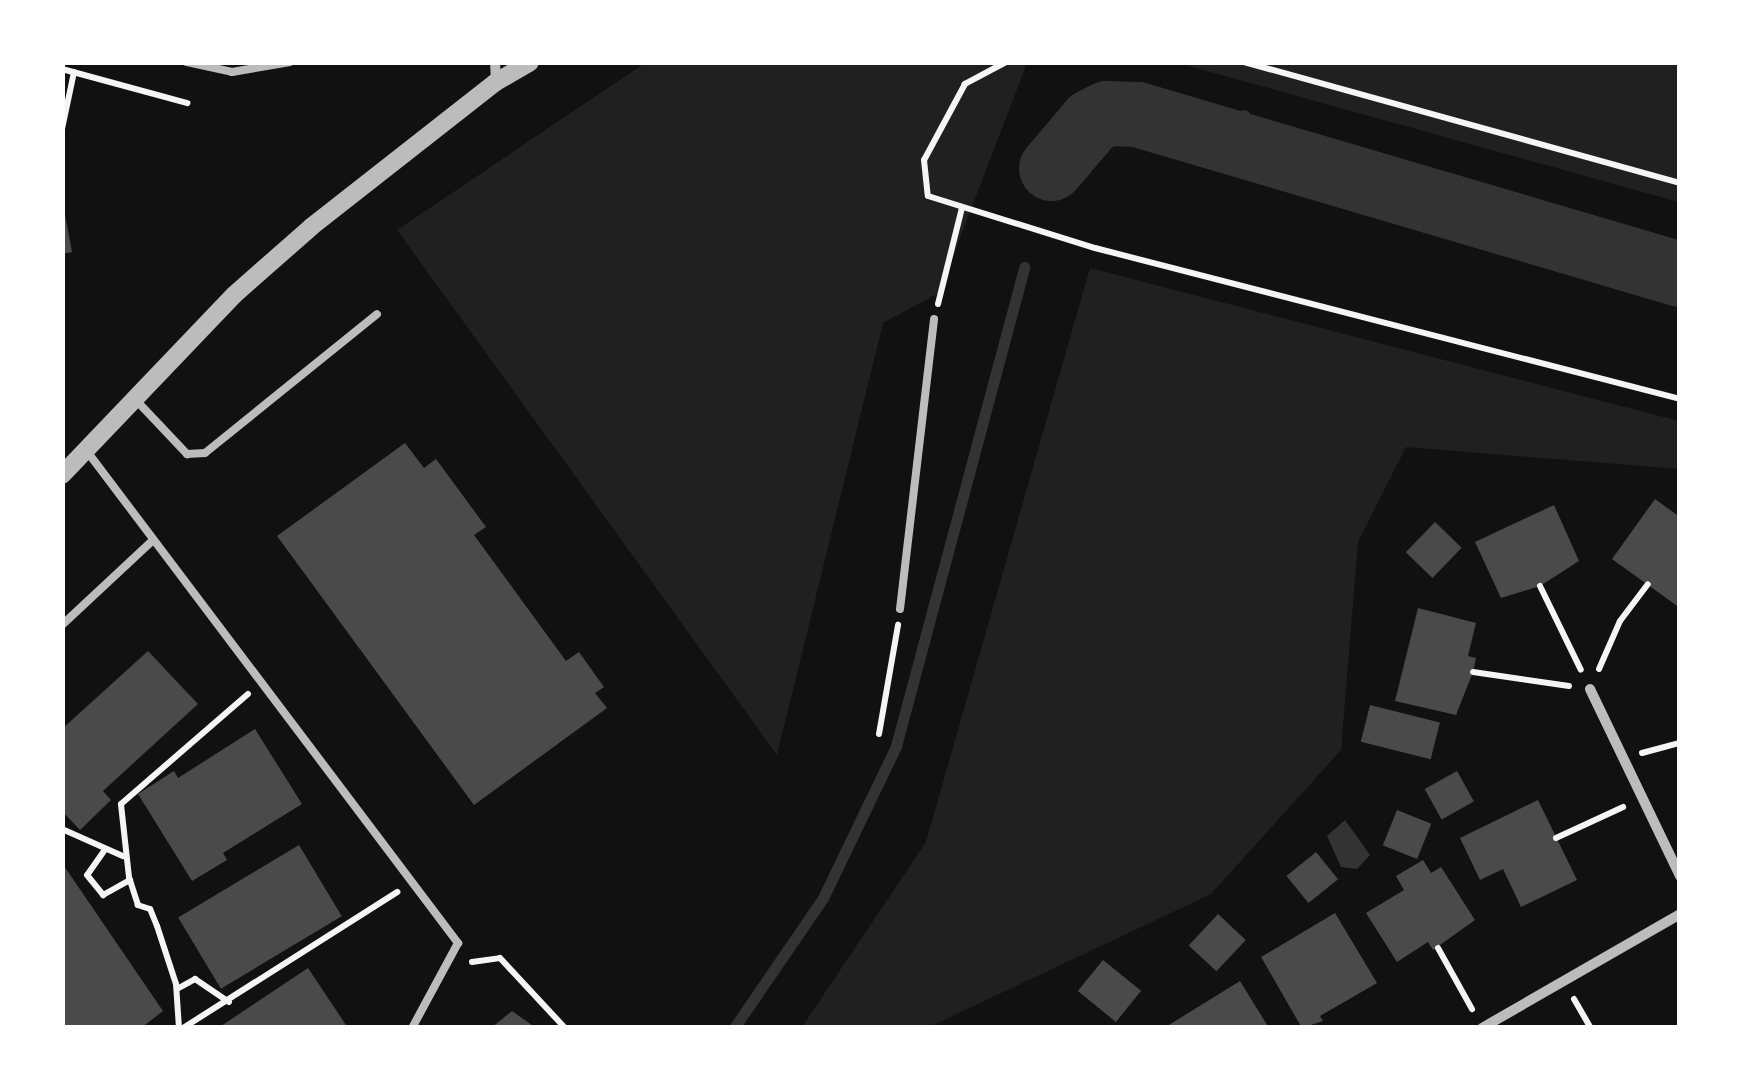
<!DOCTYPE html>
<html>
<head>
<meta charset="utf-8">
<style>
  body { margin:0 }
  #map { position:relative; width:1742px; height:1090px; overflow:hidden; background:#111; font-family:"PT Serif",serif }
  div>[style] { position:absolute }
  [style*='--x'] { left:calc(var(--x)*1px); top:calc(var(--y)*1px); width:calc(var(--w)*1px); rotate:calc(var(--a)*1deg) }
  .green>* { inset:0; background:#202020 }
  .water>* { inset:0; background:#333 }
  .stream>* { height:11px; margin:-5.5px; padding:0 5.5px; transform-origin:5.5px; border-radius:5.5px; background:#333 }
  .river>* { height:65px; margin:-32.5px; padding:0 32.5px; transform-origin:32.5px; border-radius:32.5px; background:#333 }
  .building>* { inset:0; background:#4a4a4a; transform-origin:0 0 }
  .path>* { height:6px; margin:-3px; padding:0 3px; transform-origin:3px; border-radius:3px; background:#f5f5f5 }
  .service>* { height:8px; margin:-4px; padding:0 4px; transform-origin:4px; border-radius:4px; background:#bcbcbc }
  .minor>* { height:10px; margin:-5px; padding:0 5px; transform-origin:5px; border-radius:5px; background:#bcbcbc }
  .tertiary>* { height:18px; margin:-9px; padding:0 9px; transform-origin:9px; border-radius:9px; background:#bcbcbc }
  span { translate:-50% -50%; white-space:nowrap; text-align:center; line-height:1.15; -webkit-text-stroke:8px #fff; paint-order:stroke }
  .frame { position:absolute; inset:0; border:65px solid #fff; pointer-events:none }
</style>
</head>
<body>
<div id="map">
  <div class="green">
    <div style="clip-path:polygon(645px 63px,1027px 63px,939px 293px,883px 323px,777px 755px,397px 230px)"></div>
    <div style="clip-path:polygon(1178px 63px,1679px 63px,1679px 202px)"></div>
    <div style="clip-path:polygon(1090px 268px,1679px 421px,1679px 469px,1406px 447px,1358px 542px,1341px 750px,1211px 894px,929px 1027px,802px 1027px,926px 842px)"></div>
  </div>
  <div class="water">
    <div style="clip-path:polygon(1345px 820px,1370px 855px,1357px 869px,1341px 867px,1327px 836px)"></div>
  </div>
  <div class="stream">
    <div style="--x:1236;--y:143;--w:29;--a:-74"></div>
    <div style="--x:734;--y:1028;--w:158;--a:-55.6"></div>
    <div style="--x:823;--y:898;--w:169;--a:-64.3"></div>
    <div style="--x:896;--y:746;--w:496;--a:-75"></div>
  </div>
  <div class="river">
    <div style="--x:1051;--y:168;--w:62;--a:-49.6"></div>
    <div style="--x:1091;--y:121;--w:18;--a:-27"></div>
    <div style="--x:1107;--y:113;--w:30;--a:2"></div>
    <div style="--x:1137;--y:114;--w:566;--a:16.42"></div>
  </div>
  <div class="building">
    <div style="clip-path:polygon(62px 199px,72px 252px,62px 254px)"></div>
    <div style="clip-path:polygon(405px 443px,424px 468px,436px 459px,486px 527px,474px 535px,566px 661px,579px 652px,604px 687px,595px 693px,607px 708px,474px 805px,277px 536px)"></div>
    <div style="clip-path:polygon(1655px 499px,1680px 517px,1680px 608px,1612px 559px)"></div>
    <div style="clip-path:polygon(1554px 505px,1579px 561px,1540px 586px,1501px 598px,1475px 542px)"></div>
    <div style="left:1435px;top:522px;width:37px;height:42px;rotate:44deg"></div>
    <div style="clip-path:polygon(1418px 608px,1476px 623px,1468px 656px,1476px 658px,1473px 672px,1456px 715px,1395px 701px)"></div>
    <div style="clip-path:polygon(148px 651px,198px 704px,103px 791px,111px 800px,80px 830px,62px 811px,62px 729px)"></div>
    <div style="left:1370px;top:705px;width:72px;height:38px;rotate:14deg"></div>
    <div style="clip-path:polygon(255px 729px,302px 804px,223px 853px,227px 860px,192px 881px,138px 794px,174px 771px,178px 778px)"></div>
    <div style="left:1457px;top:771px;width:35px;height:37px;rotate:61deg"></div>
    <div style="clip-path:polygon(1538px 800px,1577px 880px,1521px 907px,1503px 869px,1480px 880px,1460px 838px)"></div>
    <div style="left:1397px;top:810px;width:37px;height:38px;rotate:22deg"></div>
    <div style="left:299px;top:845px;width:83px;height:141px;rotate:59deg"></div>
    <div style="left:1316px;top:852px;width:35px;height:38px;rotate:51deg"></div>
    <div style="clip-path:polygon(1423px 860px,1431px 873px,1441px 867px,1475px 920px,1433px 950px,1428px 942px,1397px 962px,1366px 913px,1404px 890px,1396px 876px)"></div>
    <div style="clip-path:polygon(62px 863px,163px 1011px,141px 1028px,62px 1028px)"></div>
    <div style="clip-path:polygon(1335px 913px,1377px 983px,1320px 1016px,1323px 1021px,1302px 1028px,1261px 957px)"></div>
    <div style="left:1218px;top:914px;width:38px;height:43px;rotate:43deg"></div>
    <div style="left:1103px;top:960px;width:49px;height:40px;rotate:39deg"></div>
    <div style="clip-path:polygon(308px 968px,348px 1028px,218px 1028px)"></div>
    <div style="clip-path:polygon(1240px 981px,1269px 1028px,1164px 1028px)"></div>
    <div style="clip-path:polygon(512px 1011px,536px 1028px,491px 1028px)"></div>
  </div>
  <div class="path">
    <div style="--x:1006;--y:62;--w:47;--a:151.8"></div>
    <div style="--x:965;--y:84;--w:86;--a:118.3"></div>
    <div style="--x:924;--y:160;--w:36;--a:84"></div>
    <div style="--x:928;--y:196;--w:175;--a:17.3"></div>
    <div style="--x:1095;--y:248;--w:604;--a:14.47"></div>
    <div style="--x:1244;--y:62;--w:452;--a:15.5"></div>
    <div style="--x:62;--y:69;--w:130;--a:15.2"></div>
    <div style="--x:62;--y:129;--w:58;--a:-78.1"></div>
    <div style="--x:938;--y:304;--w:99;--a:-76"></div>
    <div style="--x:1540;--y:586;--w:93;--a:64"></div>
    <div style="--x:1599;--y:669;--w:52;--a:-66.4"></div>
    <div style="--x:1620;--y:621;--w:46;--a:-52.9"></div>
    <div style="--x:1473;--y:672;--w:97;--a:8.3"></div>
    <div style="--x:879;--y:734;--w:111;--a:-80.1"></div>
    <div style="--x:1642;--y:753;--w:39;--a:-15"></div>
    <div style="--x:62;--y:829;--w:67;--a:23.9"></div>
    <div style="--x:1556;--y:838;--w:74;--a:-24.8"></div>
    <div style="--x:104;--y:851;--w:29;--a:125"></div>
    <div style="--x:87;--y:875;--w:26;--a:51"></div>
    <div style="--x:103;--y:895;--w:31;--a:-29"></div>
    <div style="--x:1438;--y:948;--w:70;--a:60.9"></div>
    <div style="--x:472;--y:962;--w:28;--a:-8"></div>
    <div style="--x:500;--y:958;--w:96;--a:47.1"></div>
    <div style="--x:177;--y:989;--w:21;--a:-29"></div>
    <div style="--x:195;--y:979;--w:41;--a:34.1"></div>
    <div style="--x:1574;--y:999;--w:34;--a:60"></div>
    <div style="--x:179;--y:1028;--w:44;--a:-93.9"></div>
    <div style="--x:176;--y:984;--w:61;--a:-108.1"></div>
    <div style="--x:157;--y:926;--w:18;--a:-112"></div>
    <div style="--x:150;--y:909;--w:13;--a:-162"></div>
    <div style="--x:138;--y:905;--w:29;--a:-108"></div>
    <div style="--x:129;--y:877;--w:73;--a:-96.3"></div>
    <div style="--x:121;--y:804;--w:168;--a:-40.9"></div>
    <div style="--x:183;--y:1028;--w:254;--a:-32.4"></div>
  </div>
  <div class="service">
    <div style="--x:187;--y:62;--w:46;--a:12.5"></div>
    <div style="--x:232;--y:72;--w:59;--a:-9.8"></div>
    <div style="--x:135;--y:399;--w:76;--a:46.6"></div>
    <div style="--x:187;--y:454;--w:18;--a:-3"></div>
    <div style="--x:205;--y:453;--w:221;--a:-38.9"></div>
    <div style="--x:86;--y:450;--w:618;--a:52.96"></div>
    <div style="--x:458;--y:943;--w:97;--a:118.4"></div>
    <div style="--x:900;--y:609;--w:292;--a:-83.3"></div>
    <div style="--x:62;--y:625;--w:122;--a:-43"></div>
  </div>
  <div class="minor">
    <div style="--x:495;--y:62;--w:20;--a:87"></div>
    <div style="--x:1590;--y:689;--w:208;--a:64.3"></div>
    <div style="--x:1482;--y:1028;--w:228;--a:-29.9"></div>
  </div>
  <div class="tertiary">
    <div style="--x:62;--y:475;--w:249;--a:-46.3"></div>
    <div style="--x:234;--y:295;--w:103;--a:-41.4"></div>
    <div style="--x:311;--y:227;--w:235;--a:-38.1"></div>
    <div style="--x:496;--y:82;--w:39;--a:-30"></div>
  </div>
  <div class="frame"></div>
</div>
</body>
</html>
